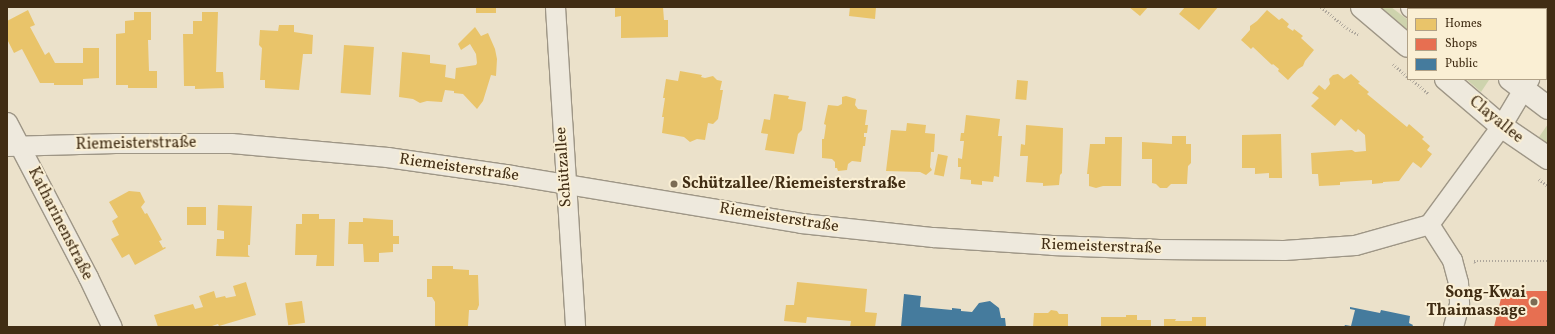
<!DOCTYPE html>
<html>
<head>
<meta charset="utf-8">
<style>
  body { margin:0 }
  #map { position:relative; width:1555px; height:334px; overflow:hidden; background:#ebe1ca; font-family:Vollkorn,serif }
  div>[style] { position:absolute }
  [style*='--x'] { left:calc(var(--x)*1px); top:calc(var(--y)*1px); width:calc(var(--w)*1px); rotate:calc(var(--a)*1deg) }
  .green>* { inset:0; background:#ced3ad }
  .homes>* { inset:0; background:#e9c46a; transform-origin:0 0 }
  .shops>* { inset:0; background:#e76f51 }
  .public>* { inset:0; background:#457b9d }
  .path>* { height:2.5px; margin-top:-1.25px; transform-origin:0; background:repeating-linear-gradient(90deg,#aea79c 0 1px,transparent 0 3px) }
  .roads { filter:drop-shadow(1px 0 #9e9686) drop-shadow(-1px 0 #9e9686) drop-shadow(0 1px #9e9686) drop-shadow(0 -1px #9e9686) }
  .street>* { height:19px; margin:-9.5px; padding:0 9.5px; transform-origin:9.5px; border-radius:9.5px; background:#eee9dd }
  .secondary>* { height:22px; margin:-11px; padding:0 11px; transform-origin:11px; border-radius:11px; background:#eee9dd }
  .dots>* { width:11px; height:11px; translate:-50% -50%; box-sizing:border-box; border:2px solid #faefd4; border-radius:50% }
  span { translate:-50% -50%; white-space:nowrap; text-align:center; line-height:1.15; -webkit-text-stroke:4px #faefd4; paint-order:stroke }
  .street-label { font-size:16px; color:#412d14 }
  .poi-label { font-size:16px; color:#412d14; font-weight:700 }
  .left { translate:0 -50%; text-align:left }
  .right { translate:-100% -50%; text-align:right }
  .frame { position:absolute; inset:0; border:8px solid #412d14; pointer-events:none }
  .legend { position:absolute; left:1407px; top:8px; width:140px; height:72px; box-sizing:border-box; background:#faefd4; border:1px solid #b0a187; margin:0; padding:5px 7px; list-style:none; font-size:12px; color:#412d14 }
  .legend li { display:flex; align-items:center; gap:8px; height:20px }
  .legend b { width:20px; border:1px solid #b0a187 }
</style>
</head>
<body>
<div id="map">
  <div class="green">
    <div style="clip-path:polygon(1378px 7px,1391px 7px,1408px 20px,1408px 31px)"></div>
    <div style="clip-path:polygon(1466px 79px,1487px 79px,1489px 80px,1481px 92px)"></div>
    <div style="clip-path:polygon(1548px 124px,1548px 144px,1539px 137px)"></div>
  </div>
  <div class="homes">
    <div style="left:476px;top:7px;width:20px;height:6px"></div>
    <div style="clip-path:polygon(615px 7px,663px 7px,664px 20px,668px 20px,668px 37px,621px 38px,621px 16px,615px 17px)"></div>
    <div style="clip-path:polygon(850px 7px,876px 7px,875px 19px,849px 16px)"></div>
    <div style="clip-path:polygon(1129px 7px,1148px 7px,1140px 16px)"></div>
    <div style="clip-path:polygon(1185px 7px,1218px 7px,1199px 30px,1179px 14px)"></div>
    <div style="clip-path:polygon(28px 10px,35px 25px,30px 27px,45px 55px,49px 52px,55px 63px,83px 63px,83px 48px,99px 48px,99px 78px,83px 79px,83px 85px,54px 85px,54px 83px,40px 83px,22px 49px,14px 53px,7px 39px,7px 21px)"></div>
    <div style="clip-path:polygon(1267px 10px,1279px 20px,1282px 18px,1289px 24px,1287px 27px,1293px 31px,1294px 29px,1303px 36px,1301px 38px,1314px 50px,1305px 61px,1303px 66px,1298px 69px,1288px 80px,1278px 71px,1279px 69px,1273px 64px,1272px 65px,1253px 47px,1251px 49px,1241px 40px,1250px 30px,1250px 26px,1257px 21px)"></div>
    <div style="clip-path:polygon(134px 12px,151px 12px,151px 40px,148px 40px,149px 71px,157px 71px,157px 88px,128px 88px,128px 85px,116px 85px,116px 34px,125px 33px,125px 21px,134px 20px)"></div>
    <div style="clip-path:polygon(202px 12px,218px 12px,216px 72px,223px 72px,224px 88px,195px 89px,195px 86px,184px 86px,183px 34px,193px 34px,193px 21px,202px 21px)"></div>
    <div style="clip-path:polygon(279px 25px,294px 25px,294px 32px,313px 35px,312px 54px,303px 54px,299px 90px,265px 88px,265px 80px,260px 80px,262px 48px,259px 45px,260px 30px,278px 31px)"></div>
    <div style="clip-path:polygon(475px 27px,481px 36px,488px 33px,495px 49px,497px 59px,496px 76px,491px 75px,483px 101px,477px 109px,463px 94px,454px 93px,454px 91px,445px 90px,442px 102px,427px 101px,420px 103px,413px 99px,399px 97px,402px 52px,430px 55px,430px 63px,446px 65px,445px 77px,455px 79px,456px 68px,476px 65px,477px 63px,476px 54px,470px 44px,461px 50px,458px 44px)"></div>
    <div style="left:344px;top:45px;width:30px;height:48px;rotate:4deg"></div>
    <div style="clip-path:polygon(680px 71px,702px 75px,701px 77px,705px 78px,713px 76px,717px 80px,722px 81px,720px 90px,723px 90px,718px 119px,713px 124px,708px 123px,705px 140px,697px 139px,690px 142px,684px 137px,662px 133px,664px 117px,662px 117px,665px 98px,663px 98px,666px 79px,678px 81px)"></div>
    <div style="clip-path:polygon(1338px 74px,1344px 79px,1351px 74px,1360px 82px,1358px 83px,1369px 92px,1367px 94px,1407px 127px,1409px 124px,1424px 137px,1422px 139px,1430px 146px,1427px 150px,1432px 154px,1421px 168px,1413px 162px,1399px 181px,1383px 182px,1383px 183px,1372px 184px,1372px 180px,1340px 182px,1340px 185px,1319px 186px,1318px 174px,1312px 174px,1311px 153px,1352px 150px,1355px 152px,1366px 151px,1365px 135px,1358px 129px,1356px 132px,1341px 119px,1335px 126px,1311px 106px,1319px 98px,1312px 93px,1319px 85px,1325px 90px,1330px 84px,1329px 79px,1333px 75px)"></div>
    <div style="left:1017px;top:80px;width:11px;height:19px;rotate:5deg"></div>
    <div style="clip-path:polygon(774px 94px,789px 96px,788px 99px,806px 102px,802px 130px,798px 134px,794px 154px,765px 150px,768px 134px,761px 133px,764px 119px,770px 120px)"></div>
    <div style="clip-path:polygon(846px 96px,856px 99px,855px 105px,858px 109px,867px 110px,865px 125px,868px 125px,867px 133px,864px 133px,864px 137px,866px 137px,865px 146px,863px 146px,861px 162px,852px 161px,848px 164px,847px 170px,838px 171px,837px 168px,835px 168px,835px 162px,832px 159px,822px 158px,822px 139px,824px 139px,826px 125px,824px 124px,828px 105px,838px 106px,842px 104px,842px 97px)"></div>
    <div style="clip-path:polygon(966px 115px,1000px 119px,998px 136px,1002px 136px,999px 177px,994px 176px,993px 182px,982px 181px,982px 185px,971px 184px,971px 180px,960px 179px,961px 167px,958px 167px,958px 158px,962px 159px,964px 141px,960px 141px,961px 133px,964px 133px)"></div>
    <div style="clip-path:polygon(907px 123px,926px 125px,925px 133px,935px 134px,934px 152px,931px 152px,930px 167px,932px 170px,926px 175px,920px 172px,886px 171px,891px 130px,906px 131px)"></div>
    <div style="clip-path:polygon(1026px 125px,1063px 128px,1062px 173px,1060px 175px,1059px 185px,1043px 186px,1043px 183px,1026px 182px,1028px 156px,1020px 156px,1021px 144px,1025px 145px)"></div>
    <div style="clip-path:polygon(1281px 134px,1282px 178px,1269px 178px,1269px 173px,1255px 174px,1255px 168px,1242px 168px,1242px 135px)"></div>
    <div style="clip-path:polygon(1172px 136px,1186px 136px,1186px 144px,1191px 144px,1191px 163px,1188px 166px,1187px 184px,1171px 184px,1167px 188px,1160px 188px,1156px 184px,1152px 183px,1152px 159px,1142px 159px,1142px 142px,1172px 144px)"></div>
    <div style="clip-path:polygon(1105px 137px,1122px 137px,1121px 186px,1103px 186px,1096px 188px,1089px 186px,1089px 174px,1087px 174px,1090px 144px,1105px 144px)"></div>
    <div style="left:938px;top:154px;width:10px;height:21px;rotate:11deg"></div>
    <div style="clip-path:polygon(129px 191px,140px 192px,145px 202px,141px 207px,145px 214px,147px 213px,162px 240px,159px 241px,163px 248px,165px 247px,166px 248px,135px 265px,129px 254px,122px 258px,111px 239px,119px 235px,112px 221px,118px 217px,109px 202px)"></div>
    <div style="clip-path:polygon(218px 205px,252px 206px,250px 245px,248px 245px,248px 255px,250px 257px,216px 256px,217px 239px,224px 239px,224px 231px,217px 230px)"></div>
    <div style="left:187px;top:207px;width:19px;height:18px"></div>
    <div style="clip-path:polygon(302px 214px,319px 214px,319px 219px,335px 219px,334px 266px,316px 266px,317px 255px,295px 255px,296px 224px,302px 224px)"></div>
    <div style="clip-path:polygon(363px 218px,393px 220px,393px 236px,399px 236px,399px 244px,393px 244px,393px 252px,379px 253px,379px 262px,364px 262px,363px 244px,348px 244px,349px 222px,363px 222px)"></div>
    <div style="clip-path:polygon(432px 266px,453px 266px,453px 269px,469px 270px,469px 275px,478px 275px,479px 305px,477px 310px,469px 310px,468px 326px,435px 326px,435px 302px,432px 297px,427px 297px,427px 279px,432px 279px)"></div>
    <div style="clip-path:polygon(246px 282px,256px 315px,219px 326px,218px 324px,209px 327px,158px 327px,154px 315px,193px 304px,195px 309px,203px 307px,199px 296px,214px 291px,216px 298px,225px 296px,226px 298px,236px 296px,233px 286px)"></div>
    <div style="clip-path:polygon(797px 282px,867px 289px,865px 312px,877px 313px,875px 327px,850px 327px,851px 321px,807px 317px,806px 323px,784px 321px,786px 305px,794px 305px)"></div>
    <div style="left:302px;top:301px;width:22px;height:17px;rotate:82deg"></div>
    <div style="clip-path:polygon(1051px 310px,1057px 311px,1059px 314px,1068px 314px,1068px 327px,1033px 327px,1034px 313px,1048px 313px)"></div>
    <div style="clip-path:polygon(1126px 315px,1137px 315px,1137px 320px,1151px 320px,1151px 327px,1101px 327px,1101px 317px,1126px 317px)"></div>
    <div style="clip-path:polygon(1192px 317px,1206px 317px,1206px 327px,1164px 327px,1164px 319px,1176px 319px,1175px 321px,1192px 321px)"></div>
  </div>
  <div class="shops">
    <div style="clip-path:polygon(1525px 288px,1525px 291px,1548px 291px,1548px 327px,1494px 327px,1503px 290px)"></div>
  </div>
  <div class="public">
    <div style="clip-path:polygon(904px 294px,921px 296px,920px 307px,952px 310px,952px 308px,961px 309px,961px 311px,972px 312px,979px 303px,990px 301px,999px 308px,1001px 318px,1005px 318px,1006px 327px,901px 327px)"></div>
    <div style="clip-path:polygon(1350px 307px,1380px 313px,1381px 310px,1410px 316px,1409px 323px,1413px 325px,1412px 327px,1344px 327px,1345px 325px,1351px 326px,1355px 310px,1350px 309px)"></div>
  </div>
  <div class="path">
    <div style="--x:1321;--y:7;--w:33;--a:39"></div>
    <div style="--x:1347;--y:28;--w:14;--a:30"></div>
    <div style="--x:1450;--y:7;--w:4;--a:34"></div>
    <div style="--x:1393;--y:64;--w:20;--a:41"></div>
    <div style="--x:1411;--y:79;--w:23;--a:40"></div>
    <div style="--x:1539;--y:179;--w:11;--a:38"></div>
    <div style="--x:1475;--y:263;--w:2;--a:-117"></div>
    <div style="--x:1474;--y:261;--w:74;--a:0"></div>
  </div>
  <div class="roads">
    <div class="street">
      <div style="--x:555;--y:7;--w:321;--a:86.4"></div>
      <div style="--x:1546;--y:52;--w:4;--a:-56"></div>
      <div style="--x:7;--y:122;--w:175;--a:62.4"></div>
      <div style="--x:88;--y:277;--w:55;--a:64.4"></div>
      <div style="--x:7;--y:146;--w:108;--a:-1.6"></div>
      <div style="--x:115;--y:143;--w:116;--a:0"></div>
      <div style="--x:231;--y:143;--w:157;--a:5.1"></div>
      <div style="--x:387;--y:157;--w:126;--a:8.2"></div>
      <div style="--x:512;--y:175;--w:293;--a:9.4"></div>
      <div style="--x:801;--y:223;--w:133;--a:6.1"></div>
      <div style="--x:933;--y:237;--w:119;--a:3.8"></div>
      <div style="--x:1052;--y:245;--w:107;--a:2.1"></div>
      <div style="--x:1159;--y:249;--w:125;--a:0.5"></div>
      <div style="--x:1284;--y:250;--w:71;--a:-4"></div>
      <div style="--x:1355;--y:245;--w:77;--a:-15.8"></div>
      <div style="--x:1429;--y:224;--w:122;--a:-53.7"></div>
      <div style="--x:1501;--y:126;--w:55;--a:-59.2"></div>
      <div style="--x:1429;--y:224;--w:43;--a:57.4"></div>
      <div style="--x:1452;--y:260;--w:23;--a:75"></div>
      <div style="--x:1458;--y:282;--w:22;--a:87"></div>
      <div style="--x:1459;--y:304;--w:24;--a:105"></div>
    </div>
    <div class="secondary">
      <div style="--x:1362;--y:7;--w:60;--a:40.3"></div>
      <div style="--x:1412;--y:7;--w:4;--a:34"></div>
      <div style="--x:1446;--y:79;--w:72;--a:40.5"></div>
      <div style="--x:1501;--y:126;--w:57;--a:34.2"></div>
      <div style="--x:1510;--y:79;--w:48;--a:37.3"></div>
    </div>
  </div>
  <div class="dots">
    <div style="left:674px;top:184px;background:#7c6c54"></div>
    <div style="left:1534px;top:302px;background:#7c6c54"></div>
  </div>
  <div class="street-label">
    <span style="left:1496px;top:120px;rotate:39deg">Clayallee</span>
    <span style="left:136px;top:144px;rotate:-1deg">Riemeisterstraße</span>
    <span style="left:564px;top:167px;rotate:-94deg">Schützallee</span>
    <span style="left:459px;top:168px;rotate:8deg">Riemeisterstraße</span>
    <span style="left:779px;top:218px;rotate:9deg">Riemeisterstraße</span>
    <span style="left:60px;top:224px;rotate:63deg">Katharinenstraße</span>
    <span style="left:1101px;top:247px;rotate:2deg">Riemeisterstraße</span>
  </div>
  <div class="poi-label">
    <span class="left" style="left:682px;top:184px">Schützallee/Riemeisterstraße</span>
    <span class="right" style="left:1526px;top:302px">Song-Kwai<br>Thaimassage</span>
  </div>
  <div class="frame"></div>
  <ul class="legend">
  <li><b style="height:11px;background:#e9c46a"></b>Homes</li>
  <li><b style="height:11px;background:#e76f51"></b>Shops</li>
  <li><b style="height:11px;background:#457b9d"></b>Public</li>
  </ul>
</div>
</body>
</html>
